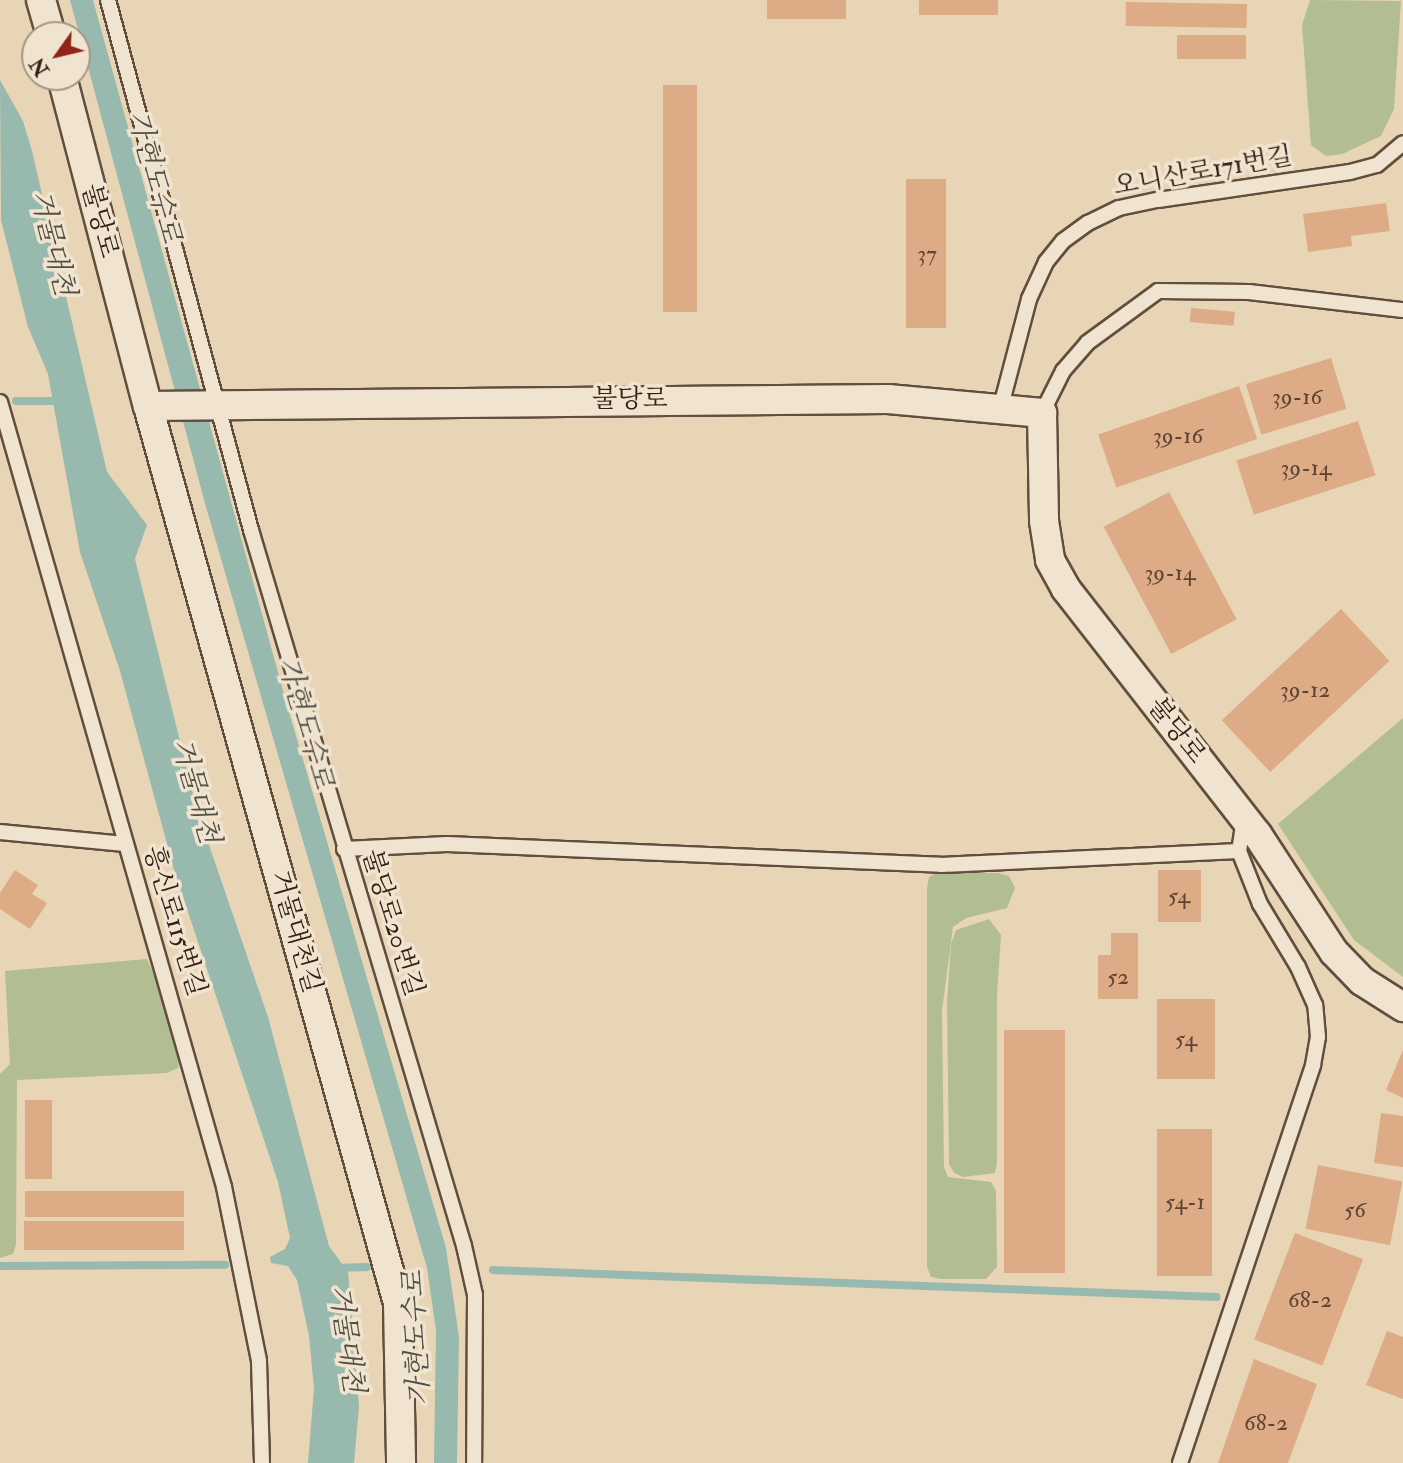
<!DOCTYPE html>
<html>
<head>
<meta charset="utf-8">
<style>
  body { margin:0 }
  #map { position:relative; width:1403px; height:1463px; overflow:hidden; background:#e8d5b6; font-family:"IM FELL Double Pica","Noto Serif KR",serif }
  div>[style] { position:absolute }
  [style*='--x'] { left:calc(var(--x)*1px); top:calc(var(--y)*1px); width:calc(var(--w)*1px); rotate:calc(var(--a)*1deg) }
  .green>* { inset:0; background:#b2be91 }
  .water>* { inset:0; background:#97b9ae }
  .stream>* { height:8px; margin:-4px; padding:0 4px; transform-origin:4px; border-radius:4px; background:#97b9ae }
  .building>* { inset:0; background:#ddab86; transform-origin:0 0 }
  .roads { filter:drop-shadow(2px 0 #614e3e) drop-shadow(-2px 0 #614e3e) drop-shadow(0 2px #614e3e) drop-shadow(0 -2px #614e3e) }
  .lane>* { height:14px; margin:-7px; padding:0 7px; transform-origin:7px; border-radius:7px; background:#f0e4d0 }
  .street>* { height:28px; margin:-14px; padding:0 14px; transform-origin:14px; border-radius:14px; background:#f0e4d0 }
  span { translate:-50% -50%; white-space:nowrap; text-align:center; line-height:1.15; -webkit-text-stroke:7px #f0e4d0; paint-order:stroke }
  .number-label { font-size:23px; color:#5e4432 }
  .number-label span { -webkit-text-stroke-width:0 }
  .street-label { font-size:26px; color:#342116 }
  .water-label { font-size:28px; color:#524f44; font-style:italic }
  .north { position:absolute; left:21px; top:21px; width:70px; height:70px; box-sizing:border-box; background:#f0e4d0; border:2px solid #a59686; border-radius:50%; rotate:236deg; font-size:19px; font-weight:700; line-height:28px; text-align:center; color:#342116 }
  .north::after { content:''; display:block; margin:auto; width:24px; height:32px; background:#8f2418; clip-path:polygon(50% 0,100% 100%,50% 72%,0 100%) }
</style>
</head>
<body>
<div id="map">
  <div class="green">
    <div style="clip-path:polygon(1310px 0,1401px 1px,1394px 109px,1381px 136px,1342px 154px,1326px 156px,1311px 145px,1302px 25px)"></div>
    <div style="clip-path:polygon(1403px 718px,1403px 977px,1354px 940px,1278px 824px)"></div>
    <div style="clip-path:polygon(936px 873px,998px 873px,1009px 876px,1015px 888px,1007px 908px,966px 918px,953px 927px,942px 1011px,944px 1167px,948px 1177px,991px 1182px,996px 1191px,997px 1267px,986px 1279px,941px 1279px,931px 1277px,927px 1267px,927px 888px,929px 877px)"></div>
    <div style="clip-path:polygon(989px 919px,1001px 935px,997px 996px,997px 1162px,995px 1173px,963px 1177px,954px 1173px,949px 1164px,947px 1002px,951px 944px,956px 930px)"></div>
    <div style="clip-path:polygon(147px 959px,167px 1005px,180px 1054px,178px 1068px,167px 1073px,17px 1080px,16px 1244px,13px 1254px,0 1258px,0 1074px,10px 1064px,5px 971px)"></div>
  </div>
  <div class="water">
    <div style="clip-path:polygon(70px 0,93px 0,287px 705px,446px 1248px,459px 1337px,457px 1463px,434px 1463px,436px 1330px,427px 1268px,206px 507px)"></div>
    <div style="clip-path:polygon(0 80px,23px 121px,32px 151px,107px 472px,147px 525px,135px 559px,197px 810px,268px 1017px,329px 1246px,348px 1272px,359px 1406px,354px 1463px,308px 1463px,314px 1388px,309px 1336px,297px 1280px,288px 1266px,271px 1263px,270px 1257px,285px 1249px,290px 1238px,278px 1182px,175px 873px,120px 671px,80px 552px,48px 374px,28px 327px,1px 220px)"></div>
  </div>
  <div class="stream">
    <div style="--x:16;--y:401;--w:46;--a:0"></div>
    <div style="--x:0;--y:1266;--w:225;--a:-0.3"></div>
    <div style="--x:335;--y:1268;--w:32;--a:-2"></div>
    <div style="--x:493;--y:1270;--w:724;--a:2.14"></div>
  </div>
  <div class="building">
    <div style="left:767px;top:0;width:79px;height:19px"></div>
    <div style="left:919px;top:0;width:79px;height:15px"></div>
    <div style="left:1126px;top:2px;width:121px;height:24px;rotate:1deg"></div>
    <div style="left:1177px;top:35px;width:69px;height:24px"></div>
    <div style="left:663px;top:85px;width:34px;height:227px"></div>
    <div style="left:906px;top:179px;width:40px;height:149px"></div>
    <div style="clip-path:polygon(1386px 203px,1390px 231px,1351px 236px,1352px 246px,1308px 252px,1303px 214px)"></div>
    <div style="left:1191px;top:308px;width:44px;height:14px;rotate:5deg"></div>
    <div style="left:1331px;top:358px;width:53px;height:89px;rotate:73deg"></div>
    <div style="left:1239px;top:386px;width:56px;height:149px;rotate:71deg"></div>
    <div style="left:1358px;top:421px;width:57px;height:128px;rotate:72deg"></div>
    <div style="left:1169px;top:492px;width:144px;height:74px;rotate:62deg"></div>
    <div style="left:1341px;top:609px;width:71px;height:163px;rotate:47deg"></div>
    <div style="clip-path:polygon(15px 870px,38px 885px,32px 894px,47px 903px,30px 929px,0 909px,0 893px)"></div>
    <div style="left:1158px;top:870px;width:43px;height:52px"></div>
    <div style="clip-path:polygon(1111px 933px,1138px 933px,1138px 999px,1098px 999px,1098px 955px,1111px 955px)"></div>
    <div style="left:1157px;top:999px;width:58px;height:80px"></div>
    <div style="left:1004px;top:1030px;width:61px;height:243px"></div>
    <div style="clip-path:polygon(1403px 1050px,1403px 1098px,1386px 1090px)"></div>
    <div style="left:25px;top:1100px;width:27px;height:79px"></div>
    <div style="clip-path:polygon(1381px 1113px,1403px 1116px,1403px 1167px,1374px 1163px)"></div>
    <div style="left:1157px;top:1129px;width:55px;height:147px"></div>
    <div style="left:1318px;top:1165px;width:86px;height:65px;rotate:11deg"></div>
    <div style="left:184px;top:1191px;width:26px;height:159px;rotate:90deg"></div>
    <div style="left:184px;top:1221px;width:29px;height:160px;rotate:90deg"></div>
    <div style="left:1295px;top:1233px;width:73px;height:114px;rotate:21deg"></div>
    <div style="clip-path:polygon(1387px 1331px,1403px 1337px,1403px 1399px,1366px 1385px)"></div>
    <div style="clip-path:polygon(1254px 1359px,1317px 1384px,1288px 1463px,1218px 1463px)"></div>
  </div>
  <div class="roads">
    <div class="lane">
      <div style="--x:108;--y:0;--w:549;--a:74.9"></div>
      <div style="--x:251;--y:530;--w:747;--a:73.43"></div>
      <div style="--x:464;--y:1246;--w:50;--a:77.3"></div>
      <div style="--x:475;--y:1295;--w:168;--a:90.3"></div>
      <div style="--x:0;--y:402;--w:816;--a:74.07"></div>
      <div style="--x:224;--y:1187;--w:177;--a:78.6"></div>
      <div style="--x:259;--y:1361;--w:102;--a:88.3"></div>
      <div style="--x:1001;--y:406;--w:111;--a:-75.3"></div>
      <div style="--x:1029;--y:299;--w:41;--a:-65.3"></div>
      <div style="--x:1046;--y:262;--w:27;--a:-51"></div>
      <div style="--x:1063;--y:241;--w:31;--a:-36"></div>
      <div style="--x:1088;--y:223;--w:34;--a:-26"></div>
      <div style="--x:1119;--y:208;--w:40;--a:-12"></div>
      <div style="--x:1158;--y:200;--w:194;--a:-8.3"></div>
      <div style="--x:1350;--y:172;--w:28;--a:-15"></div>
      <div style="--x:1377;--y:165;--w:34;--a:-40"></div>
      <div style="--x:1042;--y:413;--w:47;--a:-63.4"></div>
      <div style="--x:1063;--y:371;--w:37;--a:-49"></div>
      <div style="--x:1087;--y:343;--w:88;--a:-36.2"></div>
      <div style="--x:1158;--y:291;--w:91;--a:0.6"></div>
      <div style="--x:1249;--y:292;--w:155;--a:6.7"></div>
      <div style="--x:0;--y:832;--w:125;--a:5.5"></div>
      <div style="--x:344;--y:849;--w:103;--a:-2.8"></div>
      <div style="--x:447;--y:844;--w:494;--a:2.4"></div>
      <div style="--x:941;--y:865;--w:298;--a:-2.7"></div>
      <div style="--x:1180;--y:1463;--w:420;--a:-71.5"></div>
      <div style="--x:1313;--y:1065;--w:28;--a:-80"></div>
      <div style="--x:1318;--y:1037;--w:32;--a:-95"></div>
      <div style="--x:1315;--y:1005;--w:42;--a:-114.1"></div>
      <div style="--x:1298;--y:967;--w:74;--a:-121.1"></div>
      <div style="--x:1260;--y:904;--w:57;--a:-111.6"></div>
      <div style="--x:1239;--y:851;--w:30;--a:-81"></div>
    </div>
    <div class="street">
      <div style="--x:41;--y:0;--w:36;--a:74"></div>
      <div style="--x:62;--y:77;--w:340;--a:75.4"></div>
      <div style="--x:148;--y:406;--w:931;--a:74.43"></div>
      <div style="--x:398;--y:1303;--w:160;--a:88.9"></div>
      <div style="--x:148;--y:406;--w:740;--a:-0.54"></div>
      <div style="--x:888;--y:399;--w:155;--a:5.2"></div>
      <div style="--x:1042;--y:413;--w:108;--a:88.9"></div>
      <div style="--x:1044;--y:521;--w:39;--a:81"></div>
      <div style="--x:1050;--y:560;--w:33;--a:61"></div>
      <div style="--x:1066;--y:589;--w:311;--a:52.1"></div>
      <div style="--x:1257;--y:834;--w:141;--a:56.9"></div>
      <div style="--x:1334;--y:952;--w:40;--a:46"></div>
      <div style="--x:1362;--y:981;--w:49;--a:32.4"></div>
    </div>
  </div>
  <div class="number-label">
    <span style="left:927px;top:254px">37</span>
    <span style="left:1297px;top:397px">39-16</span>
    <span style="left:1178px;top:436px">39-16</span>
    <span style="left:1306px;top:468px">39-14</span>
    <span style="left:1170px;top:573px">39-14</span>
    <span style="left:1305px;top:690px">39-12</span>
    <span style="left:1179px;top:896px">54</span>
    <span style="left:1118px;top:977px">52</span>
    <span style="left:1186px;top:1039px">54</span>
    <span style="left:1185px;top:1202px">54-1</span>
    <span style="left:1355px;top:1210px">56</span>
    <span style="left:1310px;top:1300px">68-2</span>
    <span style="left:1266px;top:1423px">68-2</span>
  </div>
  <div class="street-label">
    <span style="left:1203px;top:172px;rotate:-10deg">오니산로171번길</span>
    <span style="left:99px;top:221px;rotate:75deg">불당로</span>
    <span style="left:630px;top:400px">불당로</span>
    <span style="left:1176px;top:731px;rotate:52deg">불당로</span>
    <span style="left:174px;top:921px;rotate:73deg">흥신로115번길</span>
    <span style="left:392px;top:923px;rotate:73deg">불당로20번길</span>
    <span style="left:295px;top:932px;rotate:74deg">거물대천길</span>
  </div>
  <div class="water-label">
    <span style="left:154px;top:177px;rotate:75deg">가현도수로</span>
    <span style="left:52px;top:243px;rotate:76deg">거물대천</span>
    <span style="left:305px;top:723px;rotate:74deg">가현도수로</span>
    <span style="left:195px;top:791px;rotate:74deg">거물대천</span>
    <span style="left:417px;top:1338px;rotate:-93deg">가현도수로</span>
    <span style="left:346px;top:1339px;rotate:82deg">거물대천</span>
  </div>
  <div class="north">N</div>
</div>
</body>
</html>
